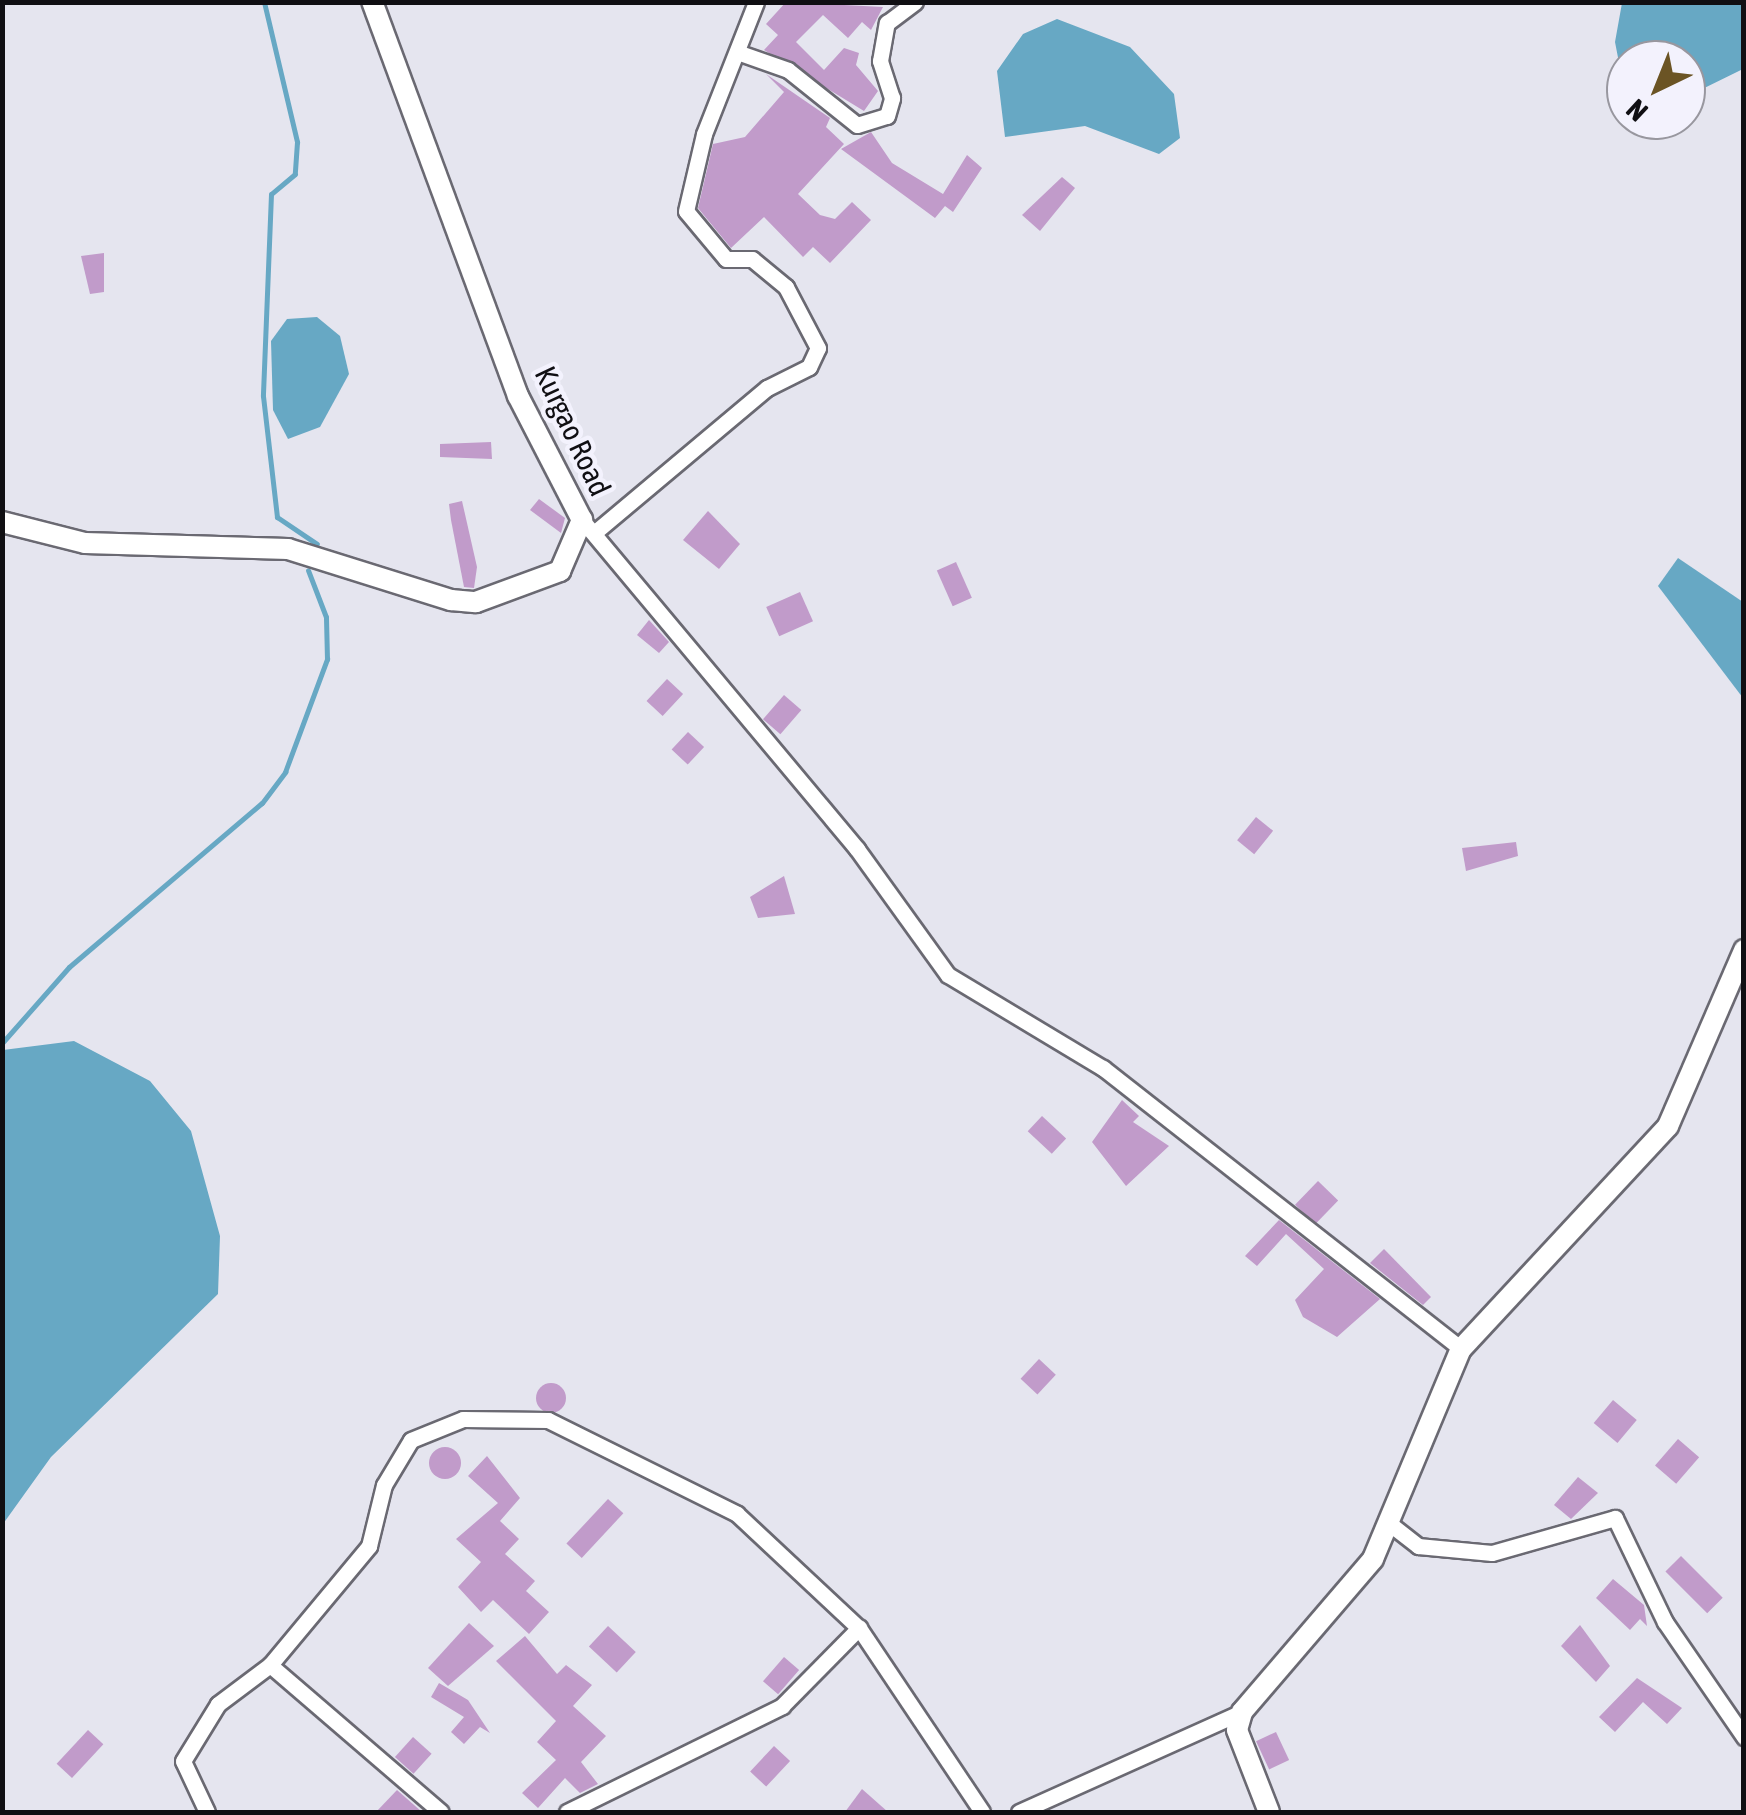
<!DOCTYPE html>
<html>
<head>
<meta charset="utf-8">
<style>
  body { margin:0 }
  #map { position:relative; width:1746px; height:1815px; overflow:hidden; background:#e5e5ef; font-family:"Asap Condensed",sans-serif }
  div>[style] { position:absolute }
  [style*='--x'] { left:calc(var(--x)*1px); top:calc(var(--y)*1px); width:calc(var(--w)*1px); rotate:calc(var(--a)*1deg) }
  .water>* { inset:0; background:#67a8c4 }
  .stream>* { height:5px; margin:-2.5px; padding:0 2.5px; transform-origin:2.5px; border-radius:2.5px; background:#67a8c4 }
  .building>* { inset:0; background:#c19bca; transform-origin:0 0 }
  .round { border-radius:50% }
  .roads { filter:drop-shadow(2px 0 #6a6972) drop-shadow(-2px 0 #6a6972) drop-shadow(0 2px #6a6972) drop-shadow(0 -2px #6a6972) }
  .minor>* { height:15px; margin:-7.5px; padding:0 7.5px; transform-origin:7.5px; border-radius:7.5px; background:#fff }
  .tertiary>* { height:20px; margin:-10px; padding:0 10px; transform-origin:10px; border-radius:10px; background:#fff }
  span { translate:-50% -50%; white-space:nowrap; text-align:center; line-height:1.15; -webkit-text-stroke:9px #f3f2fd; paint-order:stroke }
  .street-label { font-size:30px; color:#100f13 }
  .frame { position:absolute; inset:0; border:5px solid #100f13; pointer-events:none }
  .north { position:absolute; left:1606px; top:40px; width:100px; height:100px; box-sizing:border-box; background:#f3f2fd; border:2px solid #98979f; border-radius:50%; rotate:223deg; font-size:28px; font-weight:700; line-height:40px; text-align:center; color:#100f13 }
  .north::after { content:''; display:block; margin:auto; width:35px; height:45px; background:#6b5424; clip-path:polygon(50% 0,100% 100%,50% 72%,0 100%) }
</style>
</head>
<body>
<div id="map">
  <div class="water">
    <div style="clip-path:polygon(1622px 3px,1743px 3px,1743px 69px,1686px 97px,1686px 60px,1626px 60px,1626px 99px,1615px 42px)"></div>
    <div style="clip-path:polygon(1057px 19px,1130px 47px,1174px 94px,1180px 138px,1159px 154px,1085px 126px,1005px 137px,997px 71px,1023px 34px)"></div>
    <div style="clip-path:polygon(317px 317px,340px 336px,349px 374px,320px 427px,288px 439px,273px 410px,271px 341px,287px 319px)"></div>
    <div style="clip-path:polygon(1678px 558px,1743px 602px,1743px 698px,1658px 586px)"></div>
    <div style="clip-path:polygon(74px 1041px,150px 1081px,191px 1131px,220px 1236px,218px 1294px,51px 1457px,3px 1524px,3px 1050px)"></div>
  </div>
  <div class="stream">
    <div style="--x:264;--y:2;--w:144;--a:76.7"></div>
    <div style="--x:297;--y:142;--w:32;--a:94"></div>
    <div style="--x:295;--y:174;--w:31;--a:140"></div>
    <div style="--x:271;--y:194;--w:202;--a:92.3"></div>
    <div style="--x:263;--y:396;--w:122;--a:83.4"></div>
    <div style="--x:277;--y:517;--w:48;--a:34"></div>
    <div style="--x:2;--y:1043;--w:101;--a:-48.6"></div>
    <div style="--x:69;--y:967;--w:253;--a:-40.4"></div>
    <div style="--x:262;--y:803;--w:39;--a:-53"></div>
    <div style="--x:285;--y:772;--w:121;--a:-69.6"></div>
    <div style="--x:327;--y:659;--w:42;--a:-91.4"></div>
    <div style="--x:326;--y:617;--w:50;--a:-111"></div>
  </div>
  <div class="building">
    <div style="clip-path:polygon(786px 2px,883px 7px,871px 30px,862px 22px,848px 38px,823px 15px,796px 42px,824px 70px,844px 48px,859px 53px,856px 65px,878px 91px,864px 111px,764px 50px,778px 35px,766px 24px)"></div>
    <div style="clip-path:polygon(766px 74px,830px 118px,826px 127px,844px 144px,798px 194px,820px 215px,835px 219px,852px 202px,871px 220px,830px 263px,813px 247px,803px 257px,764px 217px,731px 248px,698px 208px,713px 144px,745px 137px,784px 92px)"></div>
    <div style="clip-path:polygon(871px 132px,892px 163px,943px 194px,967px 155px,982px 168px,953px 212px,945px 206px,935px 218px,841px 149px)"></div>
    <div style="clip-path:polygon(1062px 177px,1075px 188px,1040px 231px,1022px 215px)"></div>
    <div style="clip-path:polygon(104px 253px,104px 292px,90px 294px,81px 256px)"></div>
    <div style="clip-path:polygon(491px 442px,492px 459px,440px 457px,440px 444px)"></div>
    <div style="clip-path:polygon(539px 499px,565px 518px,561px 533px,530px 510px)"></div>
    <div style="clip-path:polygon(462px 501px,477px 567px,474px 588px,464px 587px,451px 520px,449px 504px)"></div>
    <div style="clip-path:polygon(708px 511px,740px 544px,719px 569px,683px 540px)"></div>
    <div style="left:956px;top:562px;width:39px;height:21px;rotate:66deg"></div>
    <div style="left:800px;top:592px;width:32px;height:37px;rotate:66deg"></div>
    <div style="clip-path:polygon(649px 620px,669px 642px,659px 653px,637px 635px)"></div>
    <div style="left:667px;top:679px;width:22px;height:30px;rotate:43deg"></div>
    <div style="left:784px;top:695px;width:23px;height:32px;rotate:41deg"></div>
    <div style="left:688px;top:732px;width:22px;height:24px;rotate:43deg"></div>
    <div style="left:1256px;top:817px;width:22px;height:30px;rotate:39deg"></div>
    <div style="clip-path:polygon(1516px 842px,1518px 856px,1466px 871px,1462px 848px)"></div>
    <div style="clip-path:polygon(784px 876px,795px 914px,758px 918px,750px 897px)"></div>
    <div style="clip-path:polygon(1122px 1100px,1139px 1116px,1133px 1122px,1169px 1146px,1126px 1186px,1092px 1142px)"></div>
    <div style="left:1042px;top:1116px;width:33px;height:21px;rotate:43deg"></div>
    <div style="left:1318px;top:1181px;width:28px;height:33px;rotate:44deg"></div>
    <div style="clip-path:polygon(1279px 1220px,1380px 1299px,1337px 1337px,1303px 1317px,1295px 1300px,1324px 1269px,1286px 1234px,1257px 1266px,1245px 1256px)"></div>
    <div style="clip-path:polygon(1384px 1249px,1431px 1297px,1423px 1305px,1370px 1263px)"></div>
    <div style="left:1039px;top:1359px;width:23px;height:27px;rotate:43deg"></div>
    <div class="round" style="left:536px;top:1383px;width:30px;height:30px"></div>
    <div style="left:1613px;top:1400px;width:31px;height:30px;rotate:40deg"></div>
    <div style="left:1678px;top:1439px;width:28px;height:35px;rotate:41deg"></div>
    <div class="round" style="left:429px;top:1447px;width:32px;height:32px"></div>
    <div style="clip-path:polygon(487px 1456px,520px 1498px,500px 1521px,519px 1539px,505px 1554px,535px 1581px,526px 1591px,549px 1612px,529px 1634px,493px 1600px,481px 1612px,458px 1587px,481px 1562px,456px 1539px,498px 1503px,468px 1476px)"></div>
    <div style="clip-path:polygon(1578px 1477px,1598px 1493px,1571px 1519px,1554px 1505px)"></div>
    <div style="left:608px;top:1499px;width:21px;height:61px;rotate:43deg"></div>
    <div style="left:1681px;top:1556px;width:59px;height:22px;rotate:45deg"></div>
    <div style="clip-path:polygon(1613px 1579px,1644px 1605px,1647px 1626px,1640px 1619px,1630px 1630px,1596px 1598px)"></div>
    <div style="clip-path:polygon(469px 1623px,494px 1646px,448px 1686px,428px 1668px)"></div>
    <div style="clip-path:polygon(1580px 1625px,1610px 1666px,1596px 1682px,1561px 1646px)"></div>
    <div style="left:608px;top:1626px;width:38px;height:28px;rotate:43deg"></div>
    <div style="clip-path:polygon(525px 1636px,557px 1674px,566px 1665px,592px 1685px,573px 1706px,606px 1736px,581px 1762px,598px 1784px,580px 1793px,565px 1778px,538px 1808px,522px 1793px,556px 1760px,537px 1742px,556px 1721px,496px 1661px)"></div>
    <div style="left:784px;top:1657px;width:20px;height:32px;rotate:41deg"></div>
    <div style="clip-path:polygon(1637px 1678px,1682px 1708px,1667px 1724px,1643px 1702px,1615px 1732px,1599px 1717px)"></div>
    <div style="clip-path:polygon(439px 1683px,468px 1700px,490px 1733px,480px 1727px,464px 1744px,451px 1732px,464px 1717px,431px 1697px)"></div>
    <div style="left:88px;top:1730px;width:21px;height:46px;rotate:43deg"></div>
    <div style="left:1276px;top:1732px;width:31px;height:22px;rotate:65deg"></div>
    <div style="left:413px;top:1737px;width:25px;height:27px;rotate:42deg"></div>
    <div style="left:774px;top:1746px;width:22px;height:35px;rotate:43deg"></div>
    <div style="clip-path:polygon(862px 1789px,888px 1812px,845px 1812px)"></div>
    <div style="clip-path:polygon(397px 1790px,422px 1812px,376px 1812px)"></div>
  </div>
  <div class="roads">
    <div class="minor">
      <div style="--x:737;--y:52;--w:54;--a:19.4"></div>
      <div style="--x:788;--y:70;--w:88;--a:38.6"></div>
      <div style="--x:857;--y:125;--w:31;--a:-17"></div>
      <div style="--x:887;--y:116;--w:19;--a:-74"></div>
      <div style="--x:892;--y:98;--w:39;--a:-108"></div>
      <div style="--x:880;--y:61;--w:39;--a:-80"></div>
      <div style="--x:887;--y:23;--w:35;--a:-37"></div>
      <div style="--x:582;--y:520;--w:429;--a:50.1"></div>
      <div style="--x:857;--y:849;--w:155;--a:54.2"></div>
      <div style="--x:948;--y:975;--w:181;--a:31"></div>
      <div style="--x:1103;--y:1068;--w:455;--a:38.1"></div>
      <div style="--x:594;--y:533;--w:226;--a:-40"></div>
      <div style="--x:767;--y:388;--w:47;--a:-26.6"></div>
      <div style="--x:809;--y:367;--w:21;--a:-65"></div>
      <div style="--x:818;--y:348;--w:69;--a:-117.7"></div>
      <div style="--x:786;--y:287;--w:44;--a:-140.5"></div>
      <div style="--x:752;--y:259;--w:26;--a:180"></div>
      <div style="--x:726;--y:259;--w:62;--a:-129.8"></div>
      <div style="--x:686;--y:211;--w:79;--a:-76.8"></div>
      <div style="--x:704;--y:134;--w:142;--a:-68.5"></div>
      <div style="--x:1390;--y:1524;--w:36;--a:38"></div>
      <div style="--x:1418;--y:1546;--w:74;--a:5.4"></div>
      <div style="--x:1492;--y:1553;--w:128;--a:-15.9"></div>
      <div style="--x:1615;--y:1518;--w:115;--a:64.3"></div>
      <div style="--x:1665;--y:1622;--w:140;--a:55.5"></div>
      <div style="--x:270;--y:1665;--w:225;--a:40.7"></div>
      <div style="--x:207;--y:1812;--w:56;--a:-115.2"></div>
      <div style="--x:183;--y:1761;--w:67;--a:-58.4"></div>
      <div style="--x:218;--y:1704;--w:65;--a:-36.9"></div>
      <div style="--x:270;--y:1665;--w:155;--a:-50.2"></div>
      <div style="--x:369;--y:1546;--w:63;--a:-76.2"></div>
      <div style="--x:384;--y:1485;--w:52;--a:-59"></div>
      <div style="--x:411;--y:1440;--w:56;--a:-22"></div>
      <div style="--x:463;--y:1419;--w:85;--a:0.7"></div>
      <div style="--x:548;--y:1420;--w:211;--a:26.4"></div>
      <div style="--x:737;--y:1514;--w:167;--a:43.1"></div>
      <div style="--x:859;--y:1628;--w:221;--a:56.2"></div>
      <div style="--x:567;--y:1812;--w:240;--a:-26.2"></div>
      <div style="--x:782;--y:1706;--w:110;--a:-45.4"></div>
      <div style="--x:1019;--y:1812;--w:244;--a:-24.2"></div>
    </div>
    <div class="tertiary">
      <div style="--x:2;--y:522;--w:86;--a:14.2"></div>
      <div style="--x:85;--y:543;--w:203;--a:1.7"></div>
      <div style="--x:288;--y:549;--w:171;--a:17.4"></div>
      <div style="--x:451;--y:600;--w:25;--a:5"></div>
      <div style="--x:476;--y:602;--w:90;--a:-20.3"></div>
      <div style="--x:560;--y:571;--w:56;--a:-66.7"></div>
      <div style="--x:582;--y:520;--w:140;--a:-117.3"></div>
      <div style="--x:518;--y:396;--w:420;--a:-110.3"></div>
      <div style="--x:1269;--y:1812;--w:88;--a:-111.3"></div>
      <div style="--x:1237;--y:1730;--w:19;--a:-74"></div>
      <div style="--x:1242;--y:1712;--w:201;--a:-49.4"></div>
      <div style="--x:1373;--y:1559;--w:228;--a:-67.3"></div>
      <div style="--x:1461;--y:1349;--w:304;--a:-47.1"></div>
      <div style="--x:1668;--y:1126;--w:192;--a:-66.6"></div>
    </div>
  </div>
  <div class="street-label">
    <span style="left:573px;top:431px;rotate:65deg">Kurgao Road</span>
  </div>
  <div class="frame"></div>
  <div class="north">N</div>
</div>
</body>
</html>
